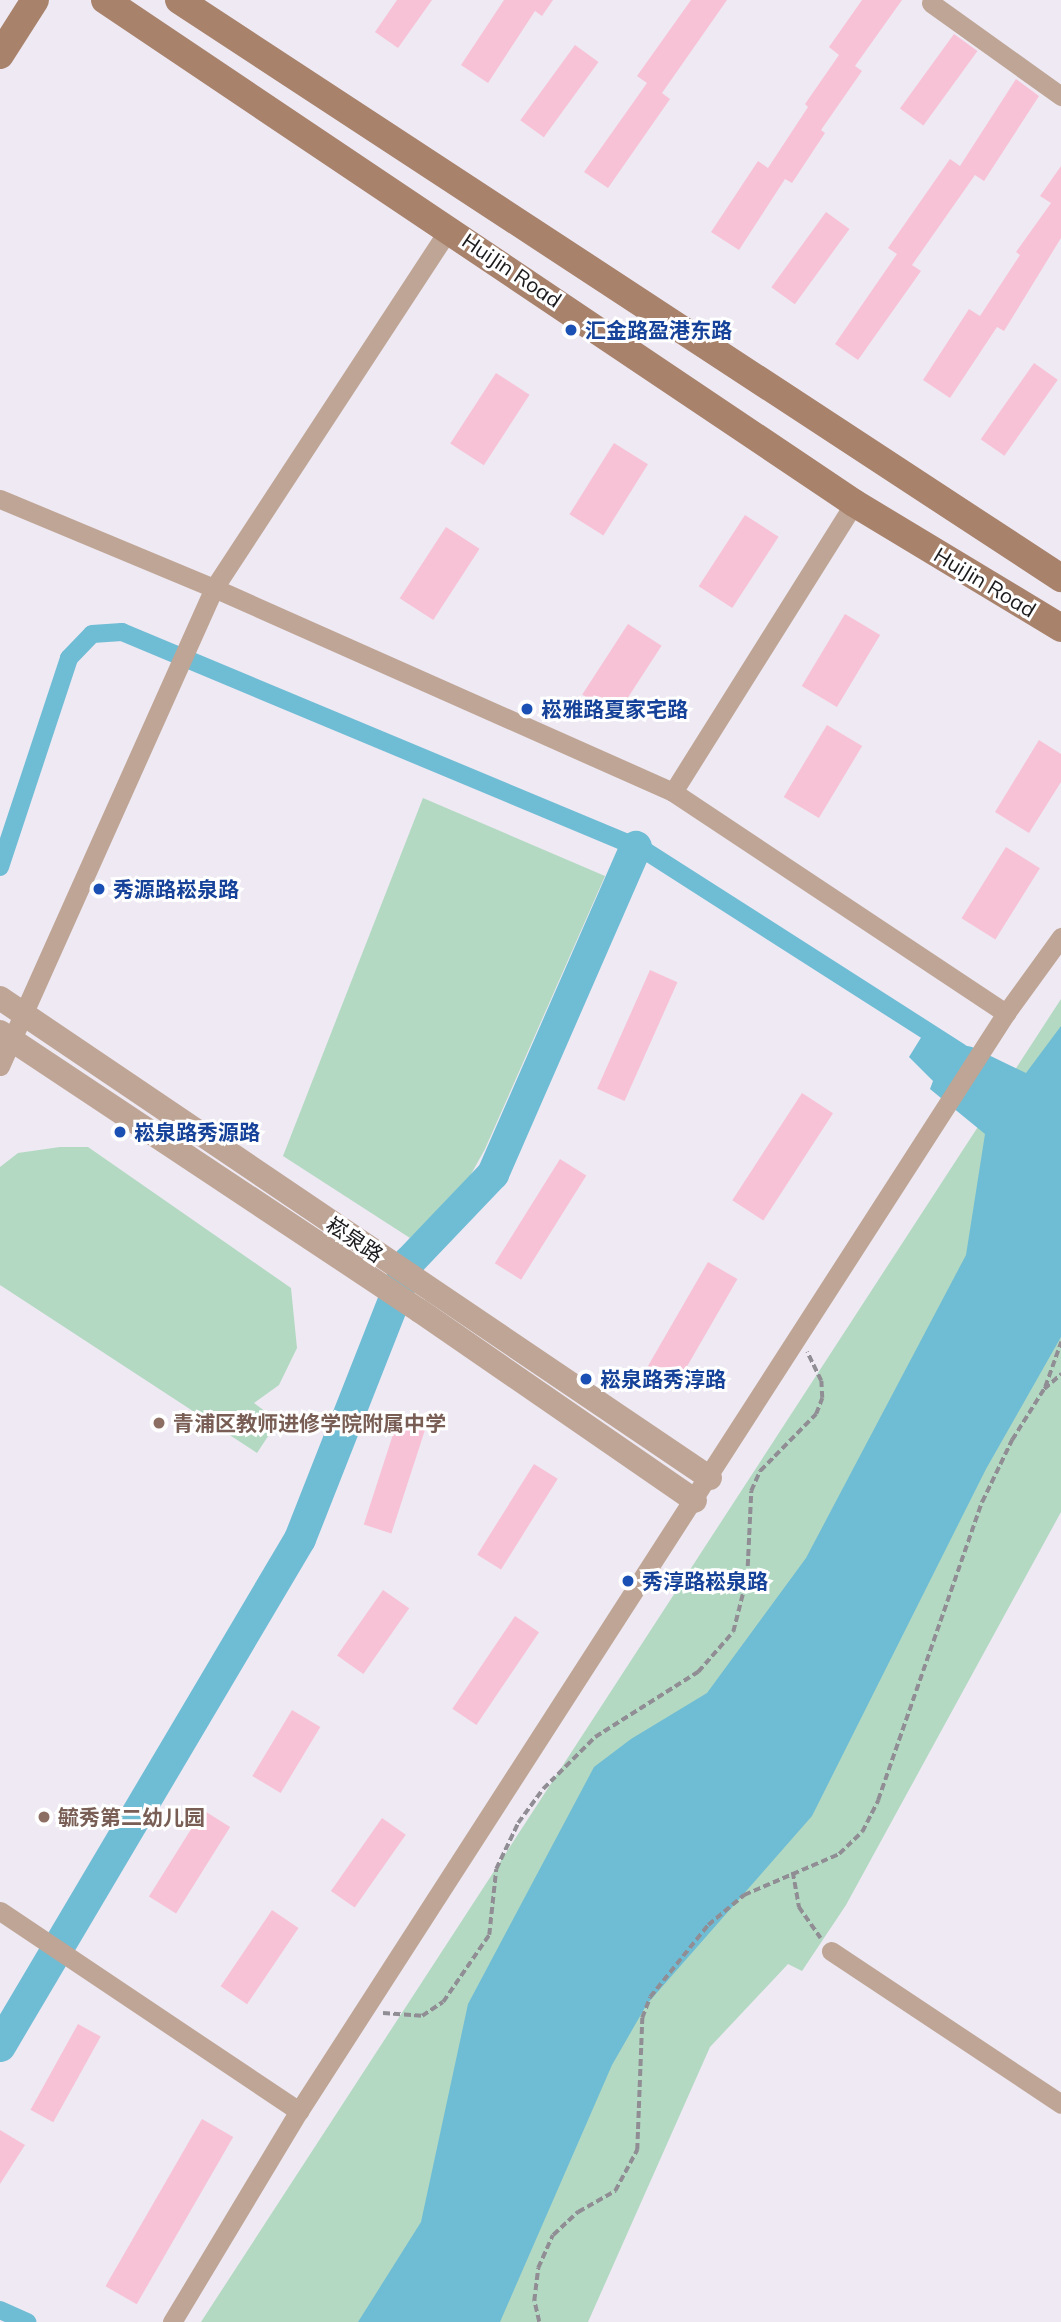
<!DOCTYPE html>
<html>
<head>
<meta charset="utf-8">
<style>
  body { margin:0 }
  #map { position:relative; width:1061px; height:2322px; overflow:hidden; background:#eee9f3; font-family:Mulish,"Noto Sans SC",sans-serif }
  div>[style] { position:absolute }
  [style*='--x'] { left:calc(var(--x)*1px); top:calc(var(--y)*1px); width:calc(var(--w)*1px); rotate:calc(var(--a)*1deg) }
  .green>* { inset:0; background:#b3d9c2 }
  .water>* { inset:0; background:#6fbcd5 }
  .canal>* { height:18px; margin:-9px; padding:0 9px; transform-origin:9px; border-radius:9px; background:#6fbcd5 }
  .river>* { height:32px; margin:-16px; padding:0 16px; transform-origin:16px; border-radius:16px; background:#6fbcd5 }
  .building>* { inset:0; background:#f8c2d6; transform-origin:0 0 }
  .path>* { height:3.5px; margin-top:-1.75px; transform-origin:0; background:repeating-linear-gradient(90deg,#908d94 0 7px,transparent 0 10.5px) }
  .minor>* { height:19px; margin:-9.5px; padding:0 9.5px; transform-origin:9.5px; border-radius:9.5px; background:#bfa595 }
  .tertiary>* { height:24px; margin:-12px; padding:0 12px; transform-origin:12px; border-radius:12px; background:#bfa595 }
  .secondary>* { height:28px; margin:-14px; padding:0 14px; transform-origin:14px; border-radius:14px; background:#a8826b }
  .dots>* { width:19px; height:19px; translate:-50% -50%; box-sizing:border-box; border:4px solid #fff; border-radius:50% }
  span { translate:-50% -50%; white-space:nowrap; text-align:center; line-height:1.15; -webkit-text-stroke:6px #fff; paint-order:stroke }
  .street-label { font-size:21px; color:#1b1a1d }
  .transit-label { font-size:21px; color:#164399; font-weight:700 }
  .left { translate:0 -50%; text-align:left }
  .education-label { font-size:21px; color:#785e54; font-weight:700 }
</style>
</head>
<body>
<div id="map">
  <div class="green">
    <div style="clip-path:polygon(423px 798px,605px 876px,485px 1149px,465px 1185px,410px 1238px,283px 1156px)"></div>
    <div style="clip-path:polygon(1061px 999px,1061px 1512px,846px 1905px,802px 1971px,788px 1964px,710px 2047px,588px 2322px,201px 2322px)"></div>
    <div style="clip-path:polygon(60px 1147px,88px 1147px,291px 1288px,297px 1348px,279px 1385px,254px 1403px,278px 1421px,257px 1453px,0 1285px,0 1167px,18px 1153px)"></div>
  </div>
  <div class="water">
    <div style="clip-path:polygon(1061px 1026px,1061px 1337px,986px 1469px,812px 1816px,647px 2004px,612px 2065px,500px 2322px,358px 2322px,421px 2222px,468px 2004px,594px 1767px,631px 1739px,707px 1693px,806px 1558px,966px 1255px,985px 1134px,930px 1089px,933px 1081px,909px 1057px,922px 1036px,972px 1047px,1026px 1073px)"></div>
  </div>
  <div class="canal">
    <div style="--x:0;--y:867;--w:220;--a:-71.7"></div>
    <div style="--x:69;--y:658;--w:33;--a:-46"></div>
    <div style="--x:92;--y:634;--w:30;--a:-4"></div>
    <div style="--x:122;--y:632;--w:566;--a:22.67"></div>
    <div style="--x:644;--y:850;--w:375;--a:32.6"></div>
    <div style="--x:0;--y:2310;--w:30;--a:24"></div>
  </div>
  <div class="river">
    <div style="--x:0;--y:2046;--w:589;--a:-59.39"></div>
    <div style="--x:300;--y:1539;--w:298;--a:-68.5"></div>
    <div style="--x:409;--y:1262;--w:122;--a:-46.3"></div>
    <div style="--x:493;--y:1174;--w:357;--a:-66.4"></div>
  </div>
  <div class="building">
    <div style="clip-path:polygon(397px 0,432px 0,398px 48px,375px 32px)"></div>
    <div style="clip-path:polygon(504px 0,553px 0,542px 16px,535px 11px,488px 83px,461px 65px)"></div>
    <div style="clip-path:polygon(691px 0,727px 0,662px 93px,670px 99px,608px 188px,584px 172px,647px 83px,637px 76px)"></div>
    <div style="clip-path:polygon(862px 0,902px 0,855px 66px,862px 71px,821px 130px,825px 133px,792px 183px,785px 179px,739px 250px,711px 232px,758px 161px,768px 168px,808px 107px,805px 104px,839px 55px,829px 47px)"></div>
    <div style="left:954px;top:34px;width:29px;height:92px;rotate:36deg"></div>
    <div style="left:575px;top:45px;width:29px;height:93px;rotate:36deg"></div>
    <div style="clip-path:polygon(1016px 79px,1039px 96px,984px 181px,975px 175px,912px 265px,921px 271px,858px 360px,835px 344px,897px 254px,888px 248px,950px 159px,960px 166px)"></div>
    <div style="clip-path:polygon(1061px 166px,1061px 238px,1004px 331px,997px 327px,950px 398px,923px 380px,969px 309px,980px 316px,1020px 255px,1016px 252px,1051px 203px,1040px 196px)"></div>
    <div style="left:826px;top:212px;width:29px;height:93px;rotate:36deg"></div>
    <div style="left:1034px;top:363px;width:29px;height:93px;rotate:35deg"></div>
    <div style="left:496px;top:373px;width:40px;height:84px;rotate:33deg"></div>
    <div style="left:614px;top:443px;width:40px;height:84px;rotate:32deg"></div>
    <div style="left:745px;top:515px;width:40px;height:85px;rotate:33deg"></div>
    <div style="left:446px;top:527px;width:40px;height:85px;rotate:33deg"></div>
    <div style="left:845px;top:614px;width:41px;height:84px;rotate:31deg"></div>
    <div style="left:628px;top:624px;width:40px;height:84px;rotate:33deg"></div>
    <div style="left:827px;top:725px;width:41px;height:84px;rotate:31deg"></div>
    <div style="clip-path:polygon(1039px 740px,1061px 754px,1061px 782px,1029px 833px,995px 812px)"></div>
    <div style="left:1006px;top:847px;width:40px;height:84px;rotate:32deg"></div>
    <div style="left:650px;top:970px;width:30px;height:130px;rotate:24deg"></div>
    <div style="left:802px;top:1093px;width:37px;height:128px;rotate:33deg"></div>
    <div style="left:560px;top:1159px;width:31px;height:123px;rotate:32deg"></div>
    <div style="left:708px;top:1262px;width:34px;height:120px;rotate:30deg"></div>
    <div style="left:399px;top:1416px;width:29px;height:114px;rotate:18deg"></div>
    <div style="left:534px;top:1464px;width:28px;height:107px;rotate:32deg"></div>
    <div style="left:383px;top:1590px;width:32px;height:80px;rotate:35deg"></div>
    <div style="left:515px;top:1616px;width:29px;height:112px;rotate:34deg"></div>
    <div style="left:292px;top:1710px;width:33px;height:77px;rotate:31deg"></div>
    <div style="left:203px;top:1810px;width:32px;height:102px;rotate:32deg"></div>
    <div style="left:382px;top:1818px;width:29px;height:89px;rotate:35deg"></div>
    <div style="left:272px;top:1910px;width:32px;height:92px;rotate:34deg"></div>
    <div style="left:78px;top:2024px;width:26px;height:98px;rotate:29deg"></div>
    <div style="left:202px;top:2119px;width:36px;height:193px;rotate:30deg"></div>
    <div style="clip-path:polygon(0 2130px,25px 2145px,0 2184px)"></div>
  </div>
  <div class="path">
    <div style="--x:1045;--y:1387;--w:48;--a:-70.4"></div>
    <div style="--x:793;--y:1872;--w:36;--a:80"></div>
    <div style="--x:799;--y:1907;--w:38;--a:55"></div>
    <div style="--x:383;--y:2013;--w:39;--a:4"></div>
    <div style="--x:422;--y:2016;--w:25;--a:-34"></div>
    <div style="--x:443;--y:2002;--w:81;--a:-55.5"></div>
    <div style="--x:489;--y:1935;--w:66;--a:-83.9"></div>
    <div style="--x:496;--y:1869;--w:51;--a:-64.4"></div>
    <div style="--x:518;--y:1823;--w:42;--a:-53.7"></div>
    <div style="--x:543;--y:1789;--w:74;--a:-45"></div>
    <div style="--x:595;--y:1737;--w:122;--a:-32.3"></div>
    <div style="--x:698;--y:1672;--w:53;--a:-48.8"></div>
    <div style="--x:733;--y:1632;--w:57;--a:-75.7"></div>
    <div style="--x:747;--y:1577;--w:86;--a:-87.3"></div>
    <div style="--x:751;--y:1491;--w:22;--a:-66"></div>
    <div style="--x:760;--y:1471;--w:80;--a:-45.5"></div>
    <div style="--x:816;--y:1414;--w:17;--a:-69"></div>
    <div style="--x:822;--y:1398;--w:17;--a:-93"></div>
    <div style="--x:821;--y:1381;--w:32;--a:-116"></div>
    <div style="--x:539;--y:2322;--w:22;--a:-103"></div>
    <div style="--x:534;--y:2301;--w:33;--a:-83"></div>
    <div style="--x:538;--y:2268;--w:36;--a:-66"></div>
    <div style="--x:553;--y:2235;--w:34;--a:-43"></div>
    <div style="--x:578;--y:2212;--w:43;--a:-29.6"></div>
    <div style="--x:615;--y:2191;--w:47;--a:-61.8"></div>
    <div style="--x:637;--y:2150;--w:132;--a:-87.8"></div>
    <div style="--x:642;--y:2018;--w:22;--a:-69"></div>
    <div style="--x:650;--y:1997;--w:92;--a:-51.1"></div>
    <div style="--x:708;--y:1925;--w:47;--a:-39.8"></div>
    <div style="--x:744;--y:1895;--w:103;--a:-23.3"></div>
    <div style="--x:839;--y:1854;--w:32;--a:-44"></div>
    <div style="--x:862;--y:1832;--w:36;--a:-63"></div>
    <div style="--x:878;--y:1800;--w:316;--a:-70.8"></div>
    <div style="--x:982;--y:1502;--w:69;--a:-64.2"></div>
    <div style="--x:1012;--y:1440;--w:60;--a:-57.9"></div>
    <div style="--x:1044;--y:1389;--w:23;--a:-41"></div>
  </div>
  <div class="minor">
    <div style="--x:931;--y:3;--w:160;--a:35.6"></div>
    <div style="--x:0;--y:499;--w:232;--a:22.6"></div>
    <div style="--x:214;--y:588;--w:502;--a:23.96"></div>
    <div style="--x:673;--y:792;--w:400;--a:33.6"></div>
    <div style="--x:673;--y:792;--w:341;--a:-57.9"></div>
    <div style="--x:0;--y:1066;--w:524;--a:-65.88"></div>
    <div style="--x:214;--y:588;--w:430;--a:-56.8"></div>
    <div style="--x:0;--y:1911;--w:360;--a:33.8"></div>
    <div style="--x:831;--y:1951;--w:276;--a:33.6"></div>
    <div style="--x:172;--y:2322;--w:246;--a:-59"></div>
    <div style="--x:299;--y:2111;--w:1306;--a:-57.22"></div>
    <div style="--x:1006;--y:1013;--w:94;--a:-54.1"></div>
  </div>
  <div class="tertiary">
    <div style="--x:0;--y:998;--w:857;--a:34.06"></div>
    <div style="--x:0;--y:1032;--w:504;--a:33.6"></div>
    <div style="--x:420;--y:1311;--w:334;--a:34.6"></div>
  </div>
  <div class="secondary">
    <div style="--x:105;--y:0;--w:902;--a:33.88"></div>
    <div style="--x:854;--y:503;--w:242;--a:31.1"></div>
    <div style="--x:179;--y:0;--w:1055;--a:33.24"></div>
    <div style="--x:0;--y:55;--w:65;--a:-57.5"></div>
  </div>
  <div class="dots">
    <div style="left:571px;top:330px;background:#1a4fb4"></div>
    <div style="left:527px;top:709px;background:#1a4fb4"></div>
    <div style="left:99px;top:889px;background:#1a4fb4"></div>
    <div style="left:120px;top:1132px;background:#1a4fb4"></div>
    <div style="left:586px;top:1379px;background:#1a4fb4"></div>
    <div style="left:159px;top:1423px;background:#8d6e63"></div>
    <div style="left:628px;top:1581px;background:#1a4fb4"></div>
    <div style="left:44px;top:1817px;background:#8d6e63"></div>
  </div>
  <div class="street-label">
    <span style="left:512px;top:270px;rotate:34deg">HuiJin Road</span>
    <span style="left:985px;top:582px;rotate:31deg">HuiJin Road</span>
    <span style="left:355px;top:1239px;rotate:34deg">崧泉路</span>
  </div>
  <div class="transit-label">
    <span class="left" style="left:585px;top:330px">汇金路盈港东路</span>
    <span class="left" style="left:541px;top:709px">崧雅路夏家宅路</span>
    <span class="left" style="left:113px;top:889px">秀源路崧泉路</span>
    <span class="left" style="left:134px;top:1132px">崧泉路秀源路</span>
    <span class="left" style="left:600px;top:1379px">崧泉路秀淳路</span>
    <span class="left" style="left:642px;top:1581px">秀淳路崧泉路</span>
  </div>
  <div class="education-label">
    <span class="left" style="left:173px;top:1423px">青浦区教师进修学院附属中学</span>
    <span class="left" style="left:58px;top:1817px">毓秀第二幼儿园</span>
  </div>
</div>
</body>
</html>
